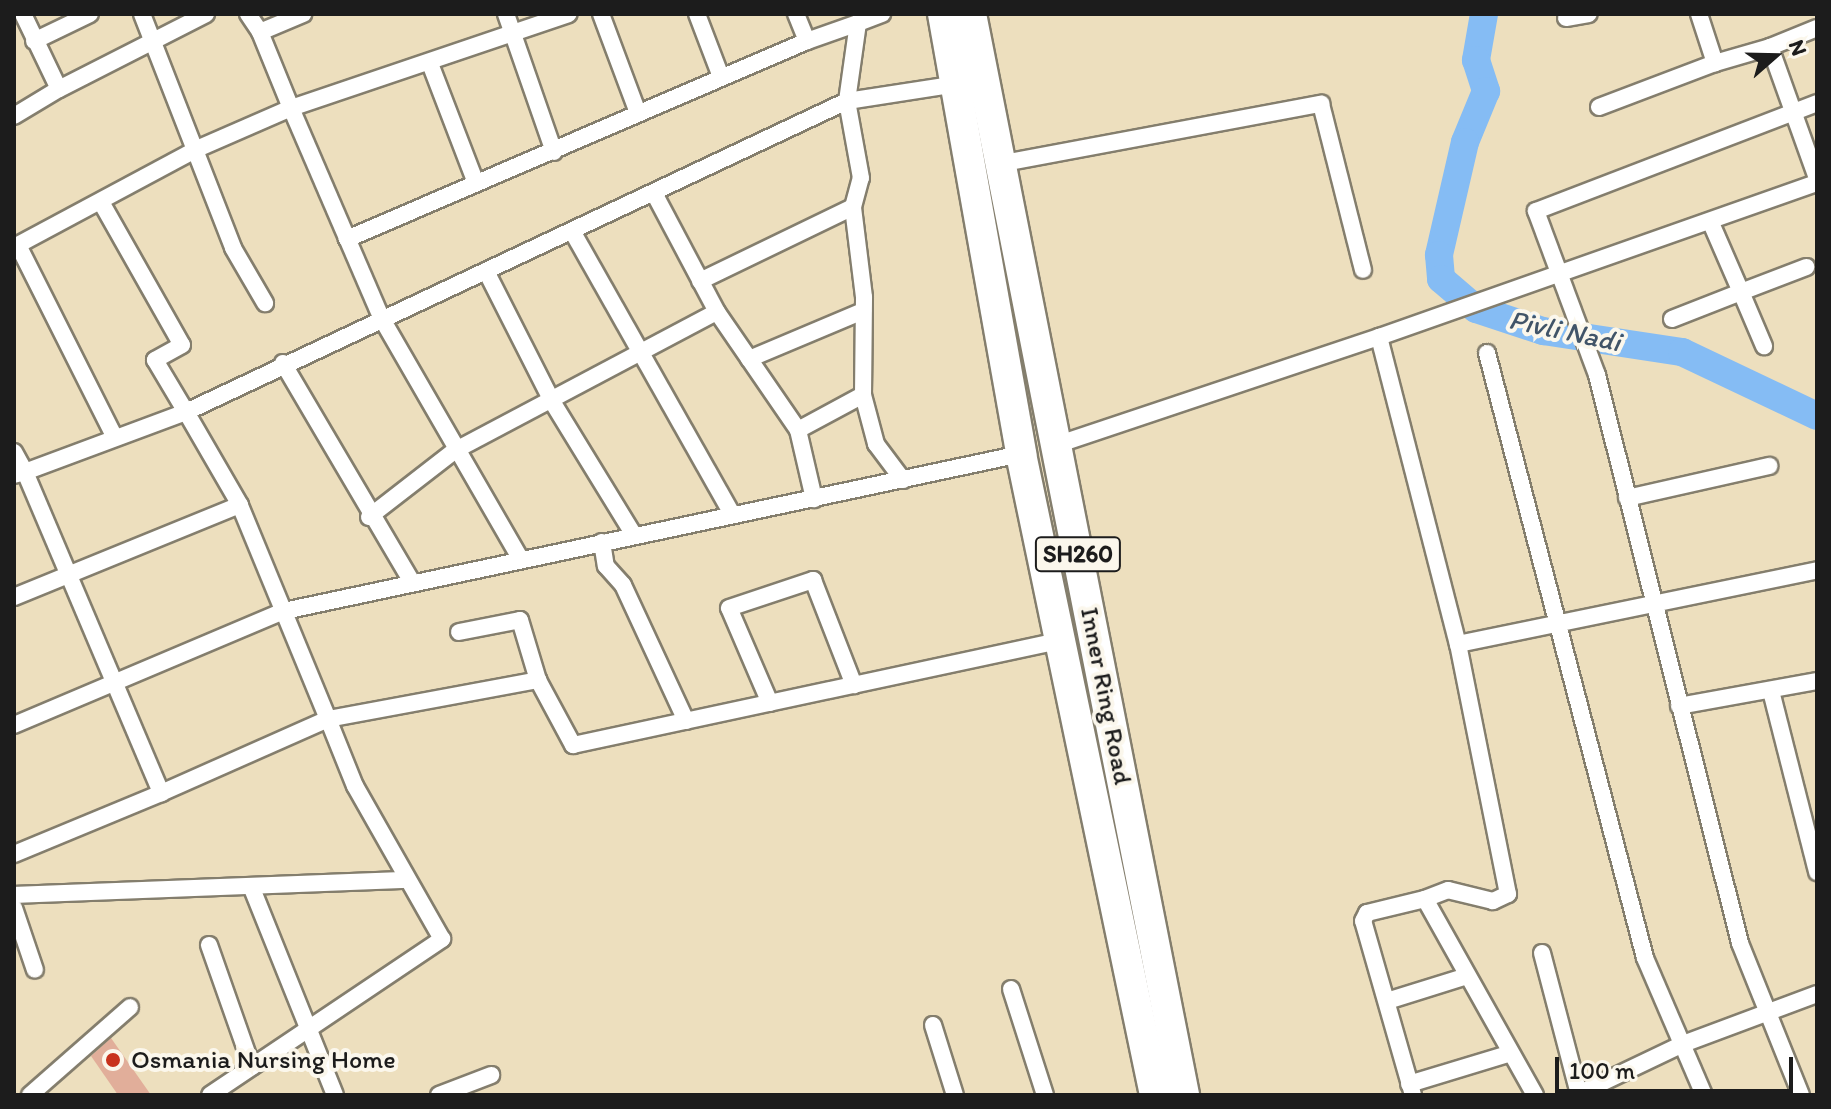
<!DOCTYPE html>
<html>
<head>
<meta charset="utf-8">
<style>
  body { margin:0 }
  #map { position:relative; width:1831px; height:1109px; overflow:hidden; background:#eddfbe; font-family:Itim,sans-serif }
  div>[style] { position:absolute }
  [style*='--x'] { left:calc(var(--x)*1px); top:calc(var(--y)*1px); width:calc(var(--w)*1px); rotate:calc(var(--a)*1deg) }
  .river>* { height:28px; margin:-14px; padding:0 14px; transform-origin:14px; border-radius:14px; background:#85bcf4 }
  .building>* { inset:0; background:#e1ae9a }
  .roads { filter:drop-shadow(2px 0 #847e6d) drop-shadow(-2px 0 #847e6d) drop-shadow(0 2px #847e6d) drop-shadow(0 -2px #847e6d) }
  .street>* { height:16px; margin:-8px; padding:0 8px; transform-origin:8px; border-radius:8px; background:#fff }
  .highway>* { height:30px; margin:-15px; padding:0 15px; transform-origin:15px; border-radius:15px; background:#fff }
  .dots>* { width:22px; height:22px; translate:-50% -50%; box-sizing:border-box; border:4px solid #fbf7ec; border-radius:50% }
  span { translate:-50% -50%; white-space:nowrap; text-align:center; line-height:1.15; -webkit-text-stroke:8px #fbf7ec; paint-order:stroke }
  .shield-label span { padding:2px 6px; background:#fbf7ec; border:2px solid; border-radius:6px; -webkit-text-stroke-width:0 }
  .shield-label { font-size:24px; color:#1c1c1c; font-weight:700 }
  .street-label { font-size:26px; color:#1c1c1c }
  .poi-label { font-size:26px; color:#1c1c1c }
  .left { translate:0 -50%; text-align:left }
  .water-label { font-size:28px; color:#415468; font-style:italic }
  .frame { position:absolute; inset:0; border:16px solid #1c1c1c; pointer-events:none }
  .north { position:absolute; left:1735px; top:16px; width:80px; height:80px; -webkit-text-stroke:6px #fbf7ec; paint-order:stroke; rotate:70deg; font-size:22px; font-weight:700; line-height:32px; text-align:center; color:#1c1c1c }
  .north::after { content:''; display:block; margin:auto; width:28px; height:36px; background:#1c1c1c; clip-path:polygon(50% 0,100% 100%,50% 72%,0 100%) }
  .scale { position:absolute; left:1555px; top:1057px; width:238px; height:36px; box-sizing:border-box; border:4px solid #1c1c1c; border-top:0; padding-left:10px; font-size:24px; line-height:28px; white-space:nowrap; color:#1c1c1c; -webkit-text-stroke:6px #fbf7ec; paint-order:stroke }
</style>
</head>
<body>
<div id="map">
  <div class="river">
    <div style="--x:1484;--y:14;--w:47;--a:99.9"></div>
    <div style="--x:1476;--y:60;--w:33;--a:72"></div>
    <div style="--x:1486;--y:91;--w:55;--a:112.4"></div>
    <div style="--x:1465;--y:142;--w:116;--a:103"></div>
    <div style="--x:1439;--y:255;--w:24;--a:85"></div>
    <div style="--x:1441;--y:279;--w:46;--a:40.6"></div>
    <div style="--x:1476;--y:309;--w:71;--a:18.2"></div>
    <div style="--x:1543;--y:331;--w:141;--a:8.6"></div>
    <div style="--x:1682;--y:352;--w:149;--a:25.4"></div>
  </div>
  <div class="building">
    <div style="clip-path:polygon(111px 1038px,151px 1095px,118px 1095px,91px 1056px)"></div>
  </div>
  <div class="roads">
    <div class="street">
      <div style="--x:23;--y:14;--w:83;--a:64.4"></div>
      <div style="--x:59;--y:89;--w:165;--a:-27"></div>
      <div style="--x:142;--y:14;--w:251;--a:68.7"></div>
      <div style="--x:233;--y:248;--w:64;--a:59.8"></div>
      <div style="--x:248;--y:14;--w:22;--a:56"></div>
      <div style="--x:260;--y:32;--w:47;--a:-22.7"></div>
      <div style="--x:506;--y:14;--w:146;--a:70.8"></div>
      <div style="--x:601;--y:14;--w:106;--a:69.5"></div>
      <div style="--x:697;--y:14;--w:67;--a:69.1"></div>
      <div style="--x:1699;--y:14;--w:52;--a:71.9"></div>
      <div style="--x:1715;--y:63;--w:57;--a:-16.2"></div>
      <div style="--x:1566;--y:18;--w:23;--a:-10"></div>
      <div style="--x:1817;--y:28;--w:51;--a:158"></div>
      <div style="--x:1770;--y:47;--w:139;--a:70.3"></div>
      <div style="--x:260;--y:32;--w:82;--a:67.8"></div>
      <div style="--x:291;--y:108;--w:293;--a:-18.7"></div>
      <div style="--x:34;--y:41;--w:62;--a:-25.7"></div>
      <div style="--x:807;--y:41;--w:54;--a:-19.4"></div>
      <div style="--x:431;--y:66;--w:125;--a:69"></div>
      <div style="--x:1599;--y:107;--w:124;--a:-20.8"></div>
      <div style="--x:14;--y:116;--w:52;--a:-31"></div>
      <div style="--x:999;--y:164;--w:328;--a:-10.6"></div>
      <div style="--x:1321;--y:104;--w:171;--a:75.8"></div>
      <div style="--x:654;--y:193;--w:135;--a:62.1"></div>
      <div style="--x:717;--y:312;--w:143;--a:55.5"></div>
      <div style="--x:798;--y:430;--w:71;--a:76.9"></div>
      <div style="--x:101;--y:202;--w:164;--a:60.5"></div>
      <div style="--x:182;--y:345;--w:31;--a:151"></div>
      <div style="--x:155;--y:360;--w:61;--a:59.2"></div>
      <div style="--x:186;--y:412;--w:731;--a:-25.2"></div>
      <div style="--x:847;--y:101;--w:111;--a:-8.8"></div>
      <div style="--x:1711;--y:223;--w:75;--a:66.5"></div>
      <div style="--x:1741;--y:292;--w:70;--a:-21"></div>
      <div style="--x:572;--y:231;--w:326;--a:60.5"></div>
      <div style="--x:347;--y:239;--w:501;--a:-23.29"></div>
      <div style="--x:807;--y:41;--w:29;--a:-112"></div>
      <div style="--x:18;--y:245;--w:212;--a:63.3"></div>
      <div style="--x:14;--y:247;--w:208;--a:-28.2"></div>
      <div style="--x:197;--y:149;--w:103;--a:-23.6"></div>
      <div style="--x:291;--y:108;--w:230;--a:66.7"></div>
      <div style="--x:382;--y:319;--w:276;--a:60"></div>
      <div style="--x:486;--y:271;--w:148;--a:63.1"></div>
      <div style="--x:553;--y:403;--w:155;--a:58.5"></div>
      <div style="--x:700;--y:281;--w:170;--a:-25.8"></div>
      <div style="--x:1672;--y:319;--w:74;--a:-21.4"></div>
      <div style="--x:1741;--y:292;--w:59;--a:66.9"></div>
      <div style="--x:1379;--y:337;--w:464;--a:-19.4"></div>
      <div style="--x:1487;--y:353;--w:625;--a:75.36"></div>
      <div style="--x:1645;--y:958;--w:149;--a:66.7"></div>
      <div style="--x:749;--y:359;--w:124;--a:-22.8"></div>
      <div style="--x:283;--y:363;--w:252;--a:59.5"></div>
      <div style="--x:863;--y:395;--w:51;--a:75.1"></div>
      <div style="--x:876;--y:444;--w:45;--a:53.1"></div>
      <div style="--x:798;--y:430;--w:74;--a:-28.3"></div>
      <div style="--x:863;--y:395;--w:98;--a:-89.4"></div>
      <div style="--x:864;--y:297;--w:91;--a:-97"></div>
      <div style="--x:853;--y:207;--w:30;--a:-75"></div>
      <div style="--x:861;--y:178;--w:78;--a:-100.3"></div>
      <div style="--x:847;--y:101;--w:79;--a:-82"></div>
      <div style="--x:858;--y:23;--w:26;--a:-21"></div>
      <div style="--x:1056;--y:445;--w:341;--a:-18.5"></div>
      <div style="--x:1379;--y:337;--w:317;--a:75.6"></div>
      <div style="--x:1458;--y:644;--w:255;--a:78.7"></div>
      <div style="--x:1508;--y:894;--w:17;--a:155"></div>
      <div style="--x:1493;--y:901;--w:46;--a:-166.3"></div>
      <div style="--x:1448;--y:890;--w:25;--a:159"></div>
      <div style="--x:1425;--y:899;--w:225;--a:60.7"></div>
      <div style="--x:14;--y:452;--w:23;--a:61"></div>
      <div style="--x:25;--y:472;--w:11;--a:165"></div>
      <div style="--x:1627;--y:498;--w:146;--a:-12.7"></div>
      <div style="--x:369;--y:517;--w:108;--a:-37.8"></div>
      <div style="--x:454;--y:451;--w:297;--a:-27.9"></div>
      <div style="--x:602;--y:542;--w:24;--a:81"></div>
      <div style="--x:606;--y:566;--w:25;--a:48"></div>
      <div style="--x:623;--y:585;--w:150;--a:65.1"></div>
      <div style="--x:14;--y:597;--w:244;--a:-22.2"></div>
      <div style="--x:459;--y:632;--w:62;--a:-11.1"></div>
      <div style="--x:520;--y:620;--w:63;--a:73.3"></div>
      <div style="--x:1458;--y:644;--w:367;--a:-11.6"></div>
      <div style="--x:1771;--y:691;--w:187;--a:75.7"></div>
      <div style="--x:770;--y:703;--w:103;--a:-113.3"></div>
      <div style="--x:729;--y:608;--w:89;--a:-18.4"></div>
      <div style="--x:813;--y:580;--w:113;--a:68.7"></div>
      <div style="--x:1679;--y:706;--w:140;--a:-10.3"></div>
      <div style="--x:14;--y:725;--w:293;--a:-22.9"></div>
      <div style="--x:284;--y:611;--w:754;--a:-12.03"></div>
      <div style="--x:14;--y:854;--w:159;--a:-22.5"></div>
      <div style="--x:251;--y:886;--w:225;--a:68.1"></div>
      <div style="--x:14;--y:895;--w:393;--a:-2.2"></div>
      <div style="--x:14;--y:908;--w:65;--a:71.3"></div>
      <div style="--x:209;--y:945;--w:129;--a:70.6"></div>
      <div style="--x:1542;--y:953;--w:146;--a:75.3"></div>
      <div style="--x:1011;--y:989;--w:111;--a:72.2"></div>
      <div style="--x:1387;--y:1001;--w:81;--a:-17.3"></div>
      <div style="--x:933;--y:1025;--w:73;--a:72.6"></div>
      <div style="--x:1409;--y:1084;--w:103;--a:-16.9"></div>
      <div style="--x:30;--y:1095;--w:133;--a:-41.3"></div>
      <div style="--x:210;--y:1095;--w:280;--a:-33.9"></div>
      <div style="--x:442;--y:939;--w:176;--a:-119.6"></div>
      <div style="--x:355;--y:786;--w:72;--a:-111.9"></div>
      <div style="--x:328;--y:719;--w:231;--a:-112.4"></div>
      <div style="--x:240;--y:505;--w:108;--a:-120.1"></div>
      <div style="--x:186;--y:412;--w:172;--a:159.6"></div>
      <div style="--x:25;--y:472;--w:349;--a:67"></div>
      <div style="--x:161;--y:793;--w:183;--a:-23.9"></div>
      <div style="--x:328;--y:719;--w:214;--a:-10.5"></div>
      <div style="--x:538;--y:680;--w:74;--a:61.7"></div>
      <div style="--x:573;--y:745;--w:497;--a:-12.1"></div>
      <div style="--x:439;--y:1095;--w:56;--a:-21"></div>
      <div style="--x:1413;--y:1095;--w:181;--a:-106"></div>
      <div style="--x:1363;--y:921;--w:9;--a:-63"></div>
      <div style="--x:1367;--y:913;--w:60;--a:-13.6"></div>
      <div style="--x:1576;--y:1095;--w:119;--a:-25.5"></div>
      <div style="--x:1683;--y:1044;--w:143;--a:-20.5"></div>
      <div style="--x:1801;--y:1095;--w:164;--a:-111.9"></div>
      <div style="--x:1740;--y:943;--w:586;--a:-104.13"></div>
      <div style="--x:1597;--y:375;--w:175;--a:-110.4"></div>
      <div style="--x:1536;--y:211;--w:301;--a:-21"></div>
    </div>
    <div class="highway">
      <div style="--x:943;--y:14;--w:447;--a:79.9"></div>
      <div style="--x:1021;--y:454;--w:655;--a:78.19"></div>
      <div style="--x:971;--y:14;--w:1102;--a:78.85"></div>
    </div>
  </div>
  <div class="dots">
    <div style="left:113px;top:1060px;background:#c8321e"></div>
  </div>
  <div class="shield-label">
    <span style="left:1078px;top:554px">SH260</span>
  </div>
  <div class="street-label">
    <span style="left:1106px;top:696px;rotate:79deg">Inner Ring Road</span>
  </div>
  <div class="poi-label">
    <span class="left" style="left:131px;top:1060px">Osmania Nursing Home</span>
  </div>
  <div class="water-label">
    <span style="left:1565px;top:330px;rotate:12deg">Pivli Nadi</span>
  </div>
  <div class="frame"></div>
  <div class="north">N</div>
  <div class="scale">100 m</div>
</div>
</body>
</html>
